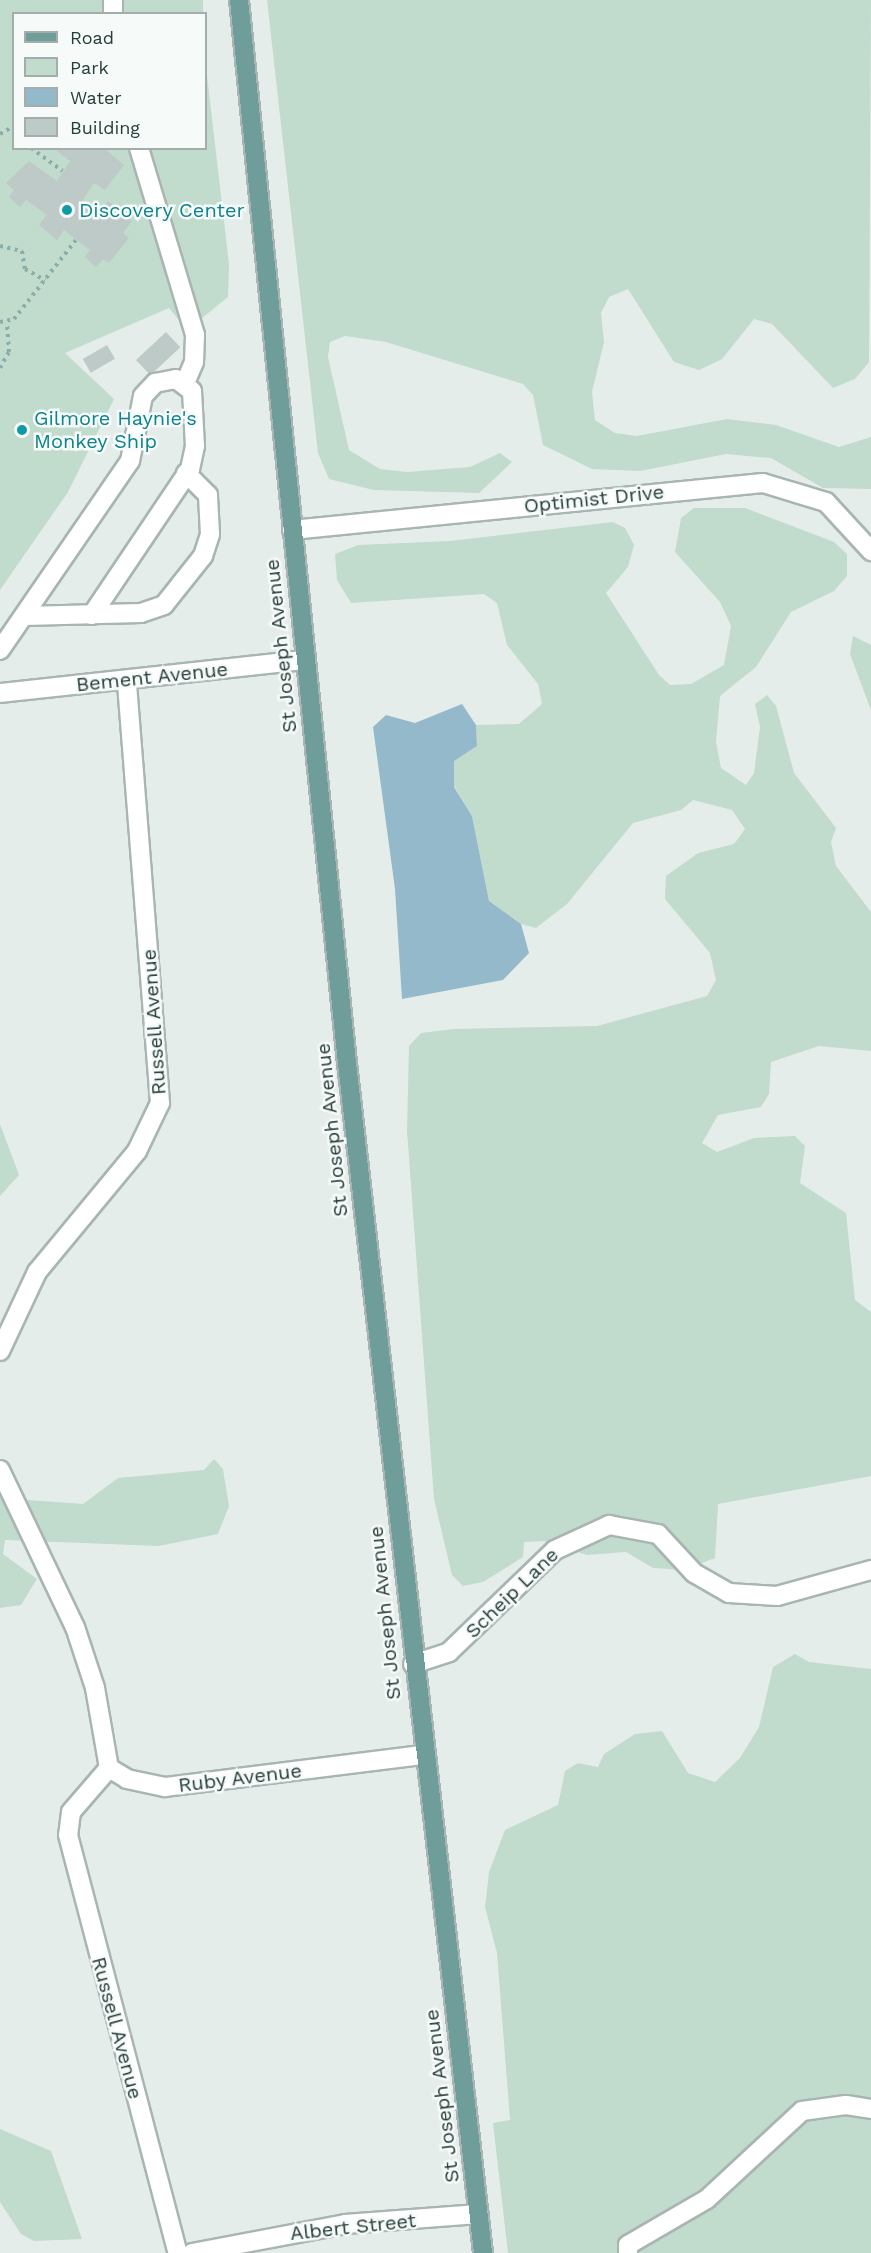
<!DOCTYPE html>
<html>
<head>
<meta charset="utf-8">
<style>
  body { margin:0 }
  #map { position:relative; width:871px; height:2253px; overflow:hidden; background:#e5edeb; font-family:"Work Sans",sans-serif }
  div>[style] { position:absolute }
  [style*='--x'] { left:calc(var(--x)*1px); top:calc(var(--y)*1px); width:calc(var(--w)*1px); rotate:calc(var(--a)*1deg) }
  .green>* { inset:0; background:#c1dbcd }
  .water>* { inset:0; background:#94b9cb }
  .building>* { inset:0; background:#becac7; transform-origin:0 0 }
  .path>* { height:4px; margin-top:-2px; transform-origin:0; background:repeating-linear-gradient(90deg,#89ada8 0 3px,transparent 0 7.5px) }
  .roads { filter:drop-shadow(2px 0 #a8b5b3) drop-shadow(-2px 0 #a8b5b3) drop-shadow(0 2px #a8b5b3) drop-shadow(0 -2px #a8b5b3) }
  .minor>* { height:18px; margin:-9px; padding:0 9px; transform-origin:9px; border-radius:9px; background:#fff }
  .major>* { height:18px; margin:-9px; padding:0 9px; transform-origin:9px; border-radius:9px; background:#6f9d9a }
  .dots>* { width:16px; height:16px; translate:-50% -50%; box-sizing:border-box; border:3px solid #f6faf8; border-radius:50% }
  span { translate:-50% -50%; white-space:nowrap; text-align:center; line-height:1.15; -webkit-text-stroke:5px #f6faf8; paint-order:stroke }
  .culture-label { font-size:20px; color:#0d838f }
  .left { translate:0 -50%; text-align:left }
  .street-label { font-size:20px; color:#263d3b }
  .legend { position:absolute; left:12px; top:12px; width:195px; height:138px; box-sizing:border-box; background:#f6faf8; border:2px solid #a3aeac; margin:0; padding:8px 10px; list-style:none; font-size:18px; color:#263d3b }
  .legend li { display:flex; align-items:center; gap:12px; height:30px }
  .legend b { width:30px; border:2px solid #a3aeac }
</style>
</head>
<body>
<div id="map">
  <div class="green">
    <div style="clip-path:polygon(0 0,203px 0,203px 13px,14px 14px,14px 148px,206px 148px,206px 67px,229px 264px,228px 297px,187px 330px,169px 308px,65px 353px,114px 399px,68px 492px,0 590px)"></div>
    <div style="clip-path:polygon(267px 0,871px 0,869px 362px,855px 379px,833px 388px,772px 324px,754px 319px,722px 359px,699px 370px,674px 362px,628px 289px,609px 297px,601px 313px,604px 342px,592px 392px,595px 420px,615px 433px,637px 436px,727px 419px,776px 425px,839px 447px,871px 437px,871px 489px,823px 488px,771px 458px,726px 454px,640px 471px,592px 469px,543px 445px,533px 395px,523px 384px,386px 342px,345px 336px,330px 342px,328px 357px,349px 450px,380px 469px,407px 472px,470px 467px,500px 453px,512px 462px,479px 493px,374px 490px,329px 479px,318px 453px)"></div>
    <div style="clip-path:polygon(694px 508px,745px 508px,834px 542px,847px 554px,847px 576px,834px 591px,791px 612px,756px 667px,720px 696px,716px 742px,721px 768px,746px 785px,754px 773px,760px 727px,755px 704px,767px 695px,776px 706px,794px 773px,836px 828px,831px 842px,836px 866px,871px 912px,871px 1051px,819px 1046px,771px 1062px,769px 1094px,761px 1107px,718px 1115px,702px 1143px,717px 1152px,754px 1138px,795px 1136px,805px 1146px,800px 1183px,846px 1213px,855px 1300px,871px 1312px,871px 1476px,718px 1504px,715px 1558px,684px 1570px,653px 1568px,626px 1552px,587px 1555px,544px 1541px,524px 1542px,523px 1557px,483px 1582px,463px 1586px,452px 1575px,434px 1499px,407px 1131px,409px 1046px,421px 1033px,454px 1029px,597px 1026px,707px 996px,716px 980px,710px 953px,665px 899px,666px 876px,698px 853px,734px 844px,745px 829px,732px 810px,693px 800px,681px 810px,633px 823px,567px 904px,536px 928px,521px 924px,489px 901px,472px 816px,454px 786px,453px 761px,477px 746px,476px 725px,519px 724px,542px 704px,538px 684px,507px 645px,497px 603px,484px 594px,351px 603px,337px 580px,335px 554px,358px 545px,450px 541px,613px 522px,625px 528px,634px 545px,628px 567px,606px 593px,659px 675px,670px 685px,691px 684px,724px 665px,731px 626px,720px 602px,675px 552px,681px 518px)"></div>
    <div style="clip-path:polygon(853px 636px,871px 645px,871px 710px,850px 654px)"></div>
    <div style="clip-path:polygon(0 1124px,19px 1175px,0 1196px)"></div>
    <div style="clip-path:polygon(214px 1459px,223px 1469px,229px 1506px,218px 1534px,159px 1546px,5px 1540px,3px 1554px,37px 1579px,21px 1605px,0 1608px,0 1498px,83px 1504px,118px 1478px,204px 1470px)"></div>
    <div style="clip-path:polygon(795px 1654px,809px 1662px,871px 1669px,871px 2253px,508px 2253px,493px 2123px,510px 2120px,497px 1953px,485px 1907px,489px 1872px,505px 1830px,558px 1805px,565px 1771px,578px 1763px,598px 1767px,604px 1754px,635px 1734px,662px 1731px,688px 1773px,715px 1782px,740px 1758px,759px 1727px,773px 1667px)"></div>
    <div style="clip-path:polygon(0 2129px,51px 2151px,82px 2239px,34px 2241px,21px 2234px,0 2202px)"></div>
  </div>
  <div class="water">
    <div style="clip-path:polygon(462px 704px,476px 725px,477px 746px,454px 761px,454px 787px,472px 816px,489px 901px,521px 924px,529px 953px,503px 980px,402px 999px,395px 889px,373px 727px,386px 715px,415px 723px)"></div>
  </div>
  <div class="building">
    <div style="clip-path:polygon(53px 148px,104px 148px,124px 165px,105px 190px,94px 183px,82px 201px,99px 214px,108px 201px,132px 221px,123px 233px,129px 238px,109px 263px,103px 259px,96px 267px,85px 257px,90px 250px,64px 230px,57px 240px,39px 225px,47px 215px,26px 200px,20px 207px,9px 197px,14px 190px,6px 183px,29px 161px,57px 181px,70px 161px)"></div>
    <div style="left:166px;top:332px;width:21px;height:41px;rotate:47deg"></div>
    <div style="left:107px;top:345px;width:16px;height:28px;rotate:60deg"></div>
  </div>
  <div class="path">
    <div style="--x:0;--y:134;--w:16;--a:-30"></div>
    <div style="--x:31;--y:148;--w:39;--a:36"></div>
    <div style="--x:0;--y:246;--w:23;--a:13"></div>
    <div style="--x:22;--y:251;--w:18;--a:81"></div>
    <div style="--x:25;--y:269;--w:23;--a:29"></div>
    <div style="--x:0;--y:322;--w:14;--a:-12"></div>
    <div style="--x:14;--y:319;--w:100;--a:-51.9"></div>
    <div style="--x:0;--y:368;--w:18;--a:-61"></div>
    <div style="--x:9;--y:352;--w:27;--a:-94"></div>
  </div>
  <div class="roads">
    <div class="minor">
      <div style="--x:113;--y:0;--w:14;--a:90"></div>
      <div style="--x:139;--y:148;--w:195;--a:73.3"></div>
      <div style="--x:195;--y:335;--w:27;--a:92"></div>
      <div style="--x:194;--y:362;--w:23;--a:113"></div>
      <div style="--x:292;--y:530;--w:473;--a:-5.7"></div>
      <div style="--x:763;--y:483;--w:66;--a:16.8"></div>
      <div style="--x:826;--y:502;--w:67;--a:47.4"></div>
      <div style="--x:24;--y:616;--w:117;--a:-1.5"></div>
      <div style="--x:141;--y:613;--w:24;--a:-19"></div>
      <div style="--x:164;--y:605;--w:63;--a:-51.5"></div>
      <div style="--x:203;--y:556;--w:23;--a:-72"></div>
      <div style="--x:210;--y:534;--w:39;--a:-93"></div>
      <div style="--x:208;--y:495;--w:31;--a:-135"></div>
      <div style="--x:0;--y:650;--w:229;--a:-55.5"></div>
      <div style="--x:130;--y:461;--w:66;--a:-78.7"></div>
      <div style="--x:143;--y:396;--w:18;--a:-47"></div>
      <div style="--x:155;--y:383;--w:21;--a:-11"></div>
      <div style="--x:176;--y:379;--w:20;--a:37"></div>
      <div style="--x:192;--y:391;--w:55;--a:86.9"></div>
      <div style="--x:195;--y:446;--w:24;--a:102"></div>
      <div style="--x:190;--y:469;--w:176;--a:123.9"></div>
      <div style="--x:0;--y:693;--w:306;--a:-6.2"></div>
      <div style="--x:0;--y:1351;--w:87;--a:-64.9"></div>
      <div style="--x:37;--y:1272;--w:157;--a:-50.4"></div>
      <div style="--x:137;--y:1151;--w:53;--a:-64.4"></div>
      <div style="--x:160;--y:1103;--w:424;--a:-94.5"></div>
      <div style="--x:0;--y:1470;--w:174;--a:64.5"></div>
      <div style="--x:75;--y:1627;--w:64;--a:71.8"></div>
      <div style="--x:95;--y:1688;--w:81;--a:80.1"></div>
      <div style="--x:413;--y:1664;--w:38;--a:-18"></div>
      <div style="--x:449;--y:1652;--w:147;--a:-43.9"></div>
      <div style="--x:555;--y:1550;--w:60;--a:-24.8"></div>
      <div style="--x:609;--y:1525;--w:50;--a:10.4"></div>
      <div style="--x:658;--y:1534;--w:53;--a:47.3"></div>
      <div style="--x:694;--y:1573;--w:40;--a:29.7"></div>
      <div style="--x:729;--y:1593;--w:48;--a:3.6"></div>
      <div style="--x:777;--y:1596;--w:98;--a:-15.5"></div>
      <div style="--x:109;--y:1768;--w:58;--a:130.8"></div>
      <div style="--x:71;--y:1812;--w:23;--a:97"></div>
      <div style="--x:68;--y:1835;--w:432;--a:75.3"></div>
      <div style="--x:109;--y:1768;--w:21;--a:31"></div>
      <div style="--x:127;--y:1779;--w:39;--a:12"></div>
      <div style="--x:165;--y:1787;--w:260;--a:-7.1"></div>
      <div style="--x:192;--y:2253;--w:156;--a:-10.7"></div>
      <div style="--x:345;--y:2224;--w:134;--a:-4.3"></div>
      <div style="--x:628;--y:2253;--w:8;--a:-90"></div>
      <div style="--x:628;--y:2245;--w:91;--a:-30.2"></div>
      <div style="--x:707;--y:2199;--w:129;--a:-42.8"></div>
      <div style="--x:802;--y:2111;--w:44;--a:-7.8"></div>
      <div style="--x:846;--y:2105;--w:25;--a:9"></div>
    </div>
    <div class="major">
      <div style="--x:239;--y:0;--w:1068;--a:84.2"></div>
      <div style="--x:347;--y:1063;--w:1198;--a:83.48"></div>
    </div>
  </div>
  <div class="dots">
    <div style="left:67px;top:210px;background:#0f9aa8"></div>
    <div style="left:22px;top:430px;background:#0f9aa8"></div>
  </div>
  <div class="culture-label">
    <span class="left" style="left:79px;top:210px">Discovery Center</span>
    <span class="left" style="left:34px;top:430px">Gilmore Haynie's<br>Monkey Ship</span>
  </div>
  <div class="street-label">
    <span style="left:594px;top:499px;rotate:-6deg">Optimist Drive</span>
    <span style="left:281px;top:646px;rotate:-96deg">St Joseph Avenue</span>
    <span style="left:152px;top:677px;rotate:-6deg">Bement Avenue</span>
    <span style="left:154px;top:1022px;rotate:-94deg">Russell Avenue</span>
    <span style="left:332px;top:1130px;rotate:-96deg">St Joseph Avenue</span>
    <span style="left:512px;top:1593px;rotate:-44deg">Scheip Lane</span>
    <span style="left:385px;top:1613px;rotate:-96deg">St Joseph Avenue</span>
    <span style="left:240px;top:1778px;rotate:-7deg">Ruby Avenue</span>
    <span style="left:117px;top:2028px;rotate:75deg">Russell Avenue</span>
    <span style="left:442px;top:2096px;rotate:-97deg">St Joseph Avenue</span>
    <span style="left:353px;top:2227px;rotate:-6deg">Albert Street</span>
  </div>
  <ul class="legend">
  <li><b style="height:8px;background:#6f9d9a"></b>Road</li>
  <li><b style="height:16px;background:#c1dbcd"></b>Park</li>
  <li><b style="height:16px;background:#94b9cb"></b>Water</li>
  <li><b style="height:16px;background:#becac7"></b>Building</li>
  </ul>
</div>
</body>
</html>
